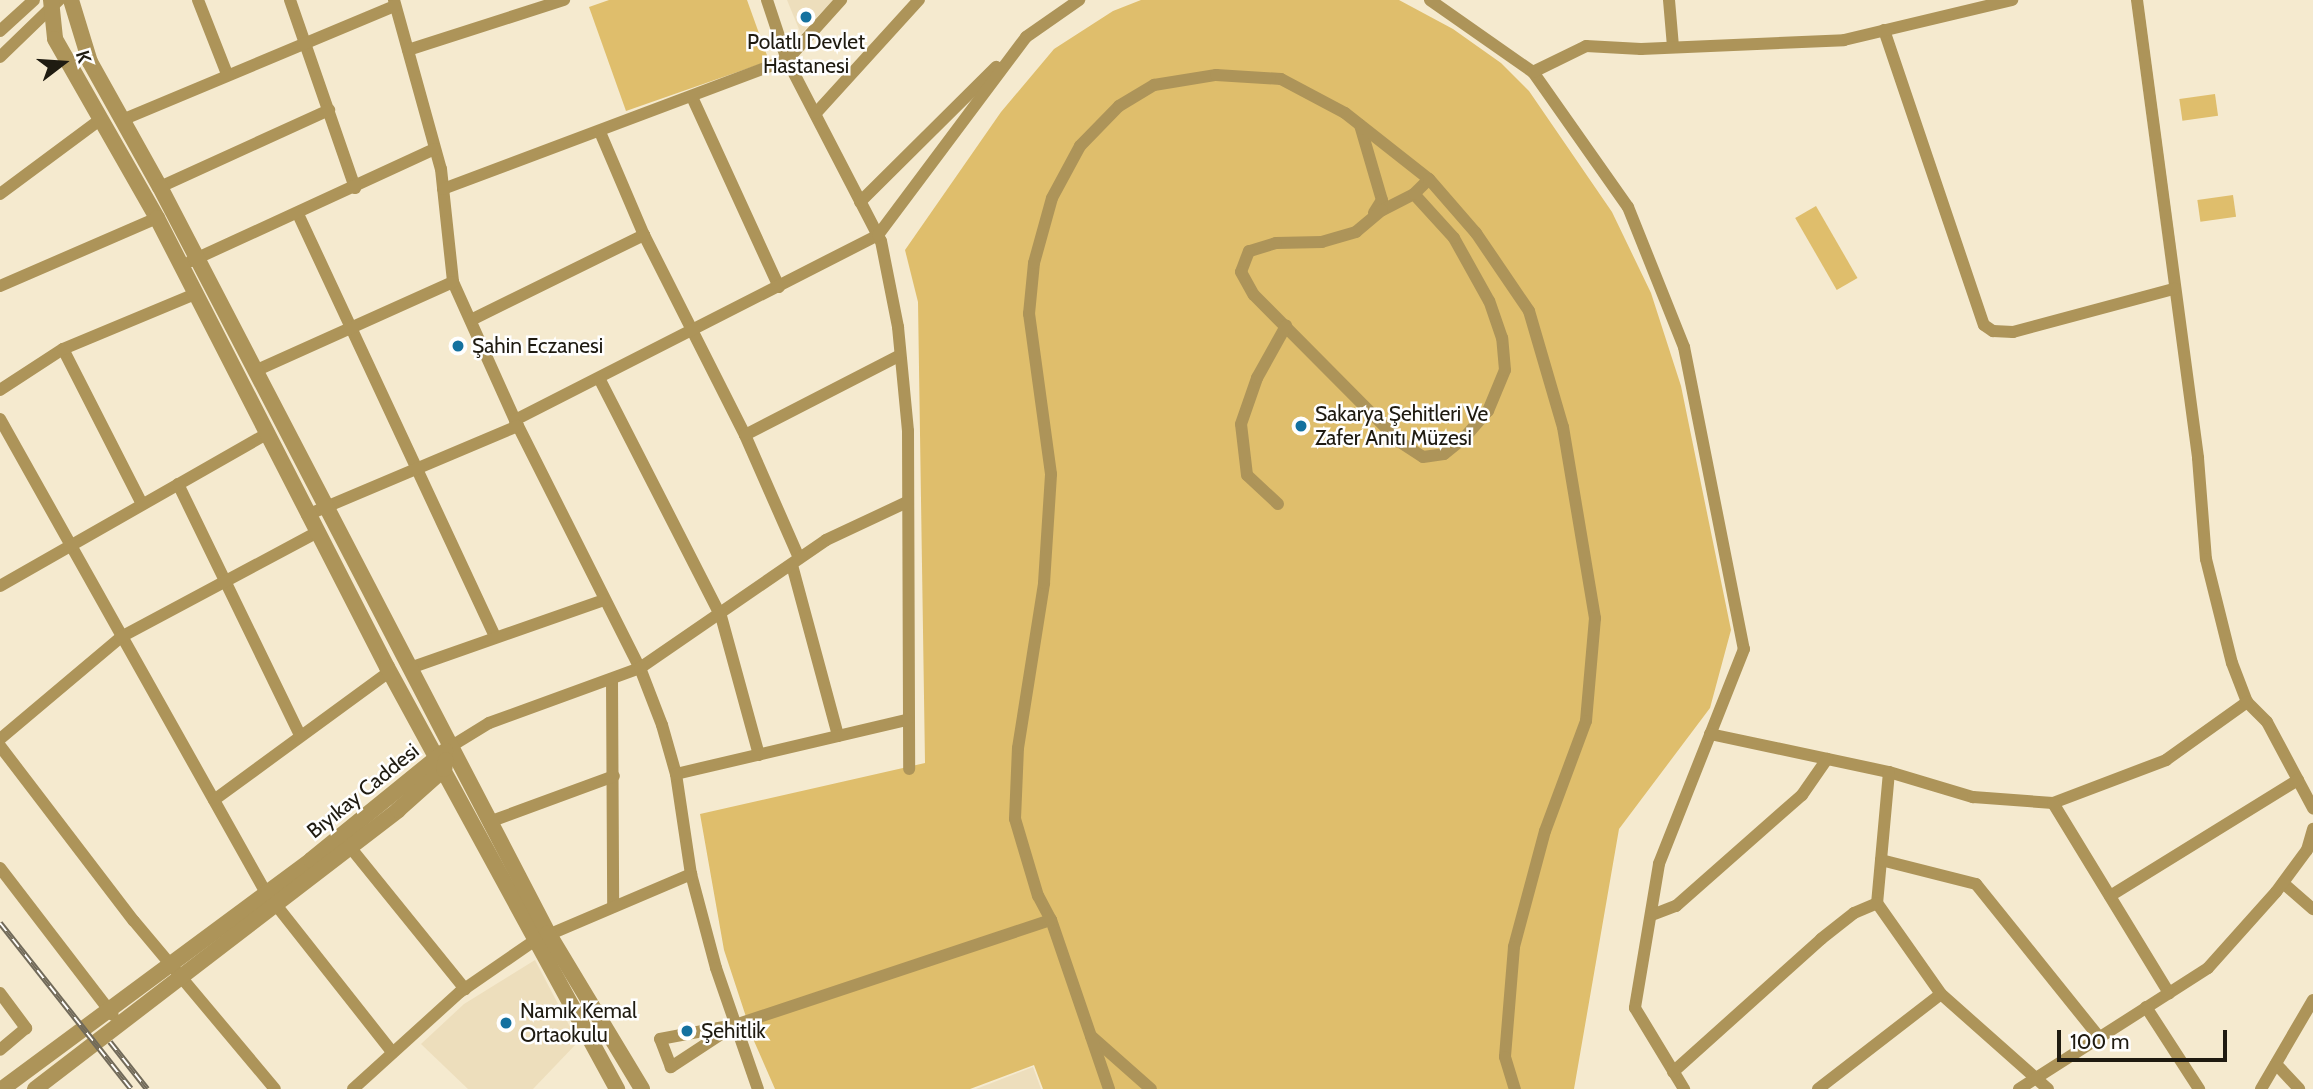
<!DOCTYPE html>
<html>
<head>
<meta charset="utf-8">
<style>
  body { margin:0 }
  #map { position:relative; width:2313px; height:1089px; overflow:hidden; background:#f5eacf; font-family:Cabin,sans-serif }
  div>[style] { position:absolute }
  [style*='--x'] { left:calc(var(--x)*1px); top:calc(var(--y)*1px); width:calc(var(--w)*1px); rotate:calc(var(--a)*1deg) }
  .built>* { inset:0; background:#eddebc }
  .green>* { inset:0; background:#dfbe6c; transform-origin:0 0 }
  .minor>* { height:12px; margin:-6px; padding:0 6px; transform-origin:6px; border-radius:6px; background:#ad9459 }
  .tertiary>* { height:16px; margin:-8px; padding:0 8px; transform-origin:8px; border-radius:8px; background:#ad9459 }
  .rail>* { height:6px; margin-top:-3px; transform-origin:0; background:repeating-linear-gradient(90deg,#fff 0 10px,#716a5a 0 20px); box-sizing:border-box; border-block:2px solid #716a5a }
  .dots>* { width:19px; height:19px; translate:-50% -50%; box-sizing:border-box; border:4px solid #fff; border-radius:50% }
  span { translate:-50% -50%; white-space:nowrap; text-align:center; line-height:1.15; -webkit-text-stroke:5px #fff; paint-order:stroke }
  .poi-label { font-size:21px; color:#1f1b11 }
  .left { translate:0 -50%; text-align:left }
  .street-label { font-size:21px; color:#1f1b11 }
  .north { position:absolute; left:28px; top:28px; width:70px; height:70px; -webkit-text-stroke:5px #fff; paint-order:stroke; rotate:73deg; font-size:19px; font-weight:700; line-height:28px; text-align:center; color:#1f1b11 }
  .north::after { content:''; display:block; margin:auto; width:24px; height:32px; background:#1f1b11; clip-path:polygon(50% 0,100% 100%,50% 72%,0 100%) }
  .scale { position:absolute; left:2057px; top:1030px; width:170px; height:32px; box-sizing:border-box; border:4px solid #1f1b11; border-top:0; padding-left:9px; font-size:21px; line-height:24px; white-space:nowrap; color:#1f1b11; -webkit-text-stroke:5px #fff; paint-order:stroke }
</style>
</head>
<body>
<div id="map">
  <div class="built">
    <div style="clip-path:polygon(787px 0,833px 0,801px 34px)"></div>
    <div style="clip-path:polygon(535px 960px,578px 1042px,533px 1089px,468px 1089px,421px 1044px,464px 1004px)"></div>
    <div style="clip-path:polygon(1033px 1067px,1041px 1089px,976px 1089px)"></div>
  </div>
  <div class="green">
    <div style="clip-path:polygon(609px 0,747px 0,769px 61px,626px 111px,589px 7px)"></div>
    <div style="clip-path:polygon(1141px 0,1399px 0,1453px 29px,1501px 63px,1529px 91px,1612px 212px,1651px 293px,1681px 386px,1731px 630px,1710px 708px,1619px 829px,1574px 1089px,1043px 1089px,1034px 1065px,970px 1089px,775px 1089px,754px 1041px,724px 950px,700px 814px,925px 763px,918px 302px,905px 250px,1001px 112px,1054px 49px,1113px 11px)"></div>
    <div style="left:2215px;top:94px;width:22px;height:36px;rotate:82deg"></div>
    <div style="left:2233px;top:195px;width:22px;height:36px;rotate:82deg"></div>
    <div style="left:1816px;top:206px;width:83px;height:24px;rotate:60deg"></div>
  </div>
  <div class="minor">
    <div style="--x:198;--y:0;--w:79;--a:68.6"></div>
    <div style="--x:290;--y:0;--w:199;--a:70.9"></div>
    <div style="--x:394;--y:0;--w:175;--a:74.5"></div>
    <div style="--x:441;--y:169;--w:114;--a:83.9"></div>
    <div style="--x:453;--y:282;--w:151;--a:65.8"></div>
    <div style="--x:515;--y:420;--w:278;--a:63.3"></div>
    <div style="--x:640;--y:668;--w:61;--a:68.9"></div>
    <div style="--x:662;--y:725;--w:51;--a:74.1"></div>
    <div style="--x:676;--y:774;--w:101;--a:81.5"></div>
    <div style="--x:691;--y:874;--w:97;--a:75.1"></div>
    <div style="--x:716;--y:968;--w:128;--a:70.9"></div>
    <div style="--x:767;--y:0;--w:63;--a:71.6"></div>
    <div style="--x:787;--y:60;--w:204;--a:62.6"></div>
    <div style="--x:881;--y:241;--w:88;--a:78.8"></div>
    <div style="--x:898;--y:327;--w:104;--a:84.5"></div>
    <div style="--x:908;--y:431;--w:338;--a:89.8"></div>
    <div style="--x:1430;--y:0;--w:126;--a:35"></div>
    <div style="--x:1533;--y:72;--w:165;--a:54.9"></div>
    <div style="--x:1628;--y:207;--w:151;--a:68.2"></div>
    <div style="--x:1684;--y:347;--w:308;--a:78.8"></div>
    <div style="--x:1744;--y:649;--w:231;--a:111.6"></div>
    <div style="--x:1659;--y:864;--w:146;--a:99.5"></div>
    <div style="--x:1635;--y:1008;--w:95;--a:58.8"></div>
    <div style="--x:1669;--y:0;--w:47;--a:85.1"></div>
    <div style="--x:2137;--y:0;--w:462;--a:82.4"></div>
    <div style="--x:2198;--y:458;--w:101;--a:85.5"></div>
    <div style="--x:2206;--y:559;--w:107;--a:76"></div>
    <div style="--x:2232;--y:663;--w:42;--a:69"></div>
    <div style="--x:1884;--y:30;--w:311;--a:71.3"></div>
    <div style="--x:1984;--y:325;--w:11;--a:34"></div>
    <div style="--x:1993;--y:331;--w:20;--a:3"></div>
    <div style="--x:2013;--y:332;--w:167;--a:-15"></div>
    <div style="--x:0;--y:31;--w:46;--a:-42.4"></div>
    <div style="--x:408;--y:50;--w:164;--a:-17.8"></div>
    <div style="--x:0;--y:57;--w:82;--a:-44"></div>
    <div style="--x:1533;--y:72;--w:59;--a:-26.1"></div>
    <div style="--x:1586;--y:46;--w:55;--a:3.1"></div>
    <div style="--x:1641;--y:49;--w:203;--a:-2.5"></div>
    <div style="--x:1844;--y:40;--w:173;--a:-13.4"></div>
    <div style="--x:692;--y:97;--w:209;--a:65.4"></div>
    <div style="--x:816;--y:113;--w:153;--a:-47.7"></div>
    <div style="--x:122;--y:120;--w:296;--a:-22.7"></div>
    <div style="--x:1360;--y:125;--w:78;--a:73.7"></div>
    <div style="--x:1382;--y:200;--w:15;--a:122"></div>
    <div style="--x:600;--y:132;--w:112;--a:66.9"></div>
    <div style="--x:644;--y:235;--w:224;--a:63.2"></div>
    <div style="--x:745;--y:435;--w:134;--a:66.3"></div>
    <div style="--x:160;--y:187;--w:186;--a:-24.5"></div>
    <div style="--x:443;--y:189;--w:367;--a:-20.6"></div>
    <div style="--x:787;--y:60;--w:81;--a:-48"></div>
    <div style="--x:0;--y:194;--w:126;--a:-36.6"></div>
    <div style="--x:1414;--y:194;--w:36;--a:153"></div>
    <div style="--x:1382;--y:210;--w:34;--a:140"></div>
    <div style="--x:1356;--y:232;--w:35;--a:164"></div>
    <div style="--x:1322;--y:242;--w:46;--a:178.8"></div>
    <div style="--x:1276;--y:243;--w:28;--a:163"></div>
    <div style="--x:1249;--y:251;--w:22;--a:111"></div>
    <div style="--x:1241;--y:272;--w:26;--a:61"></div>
    <div style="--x:1254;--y:295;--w:207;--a:45.2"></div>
    <div style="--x:1400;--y:442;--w:27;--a:33"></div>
    <div style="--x:1423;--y:457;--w:21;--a:-8"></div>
    <div style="--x:1444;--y:454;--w:27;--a:-39"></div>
    <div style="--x:1465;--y:437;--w:35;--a:-49"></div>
    <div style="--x:1488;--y:411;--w:44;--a:-67.5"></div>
    <div style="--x:1505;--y:370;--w:32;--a:-95"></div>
    <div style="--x:1502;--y:338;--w:39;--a:-109"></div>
    <div style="--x:1489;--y:301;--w:72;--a:-119.1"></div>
    <div style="--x:1454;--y:238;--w:59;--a:-132.3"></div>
    <div style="--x:1414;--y:194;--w:21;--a:-45"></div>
    <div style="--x:860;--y:202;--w:192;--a:-44.8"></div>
    <div style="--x:298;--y:214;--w:467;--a:65"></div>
    <div style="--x:191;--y:261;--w:268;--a:-24.7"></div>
    <div style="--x:0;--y:286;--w:171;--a:-23.4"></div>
    <div style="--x:471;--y:320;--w:193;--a:-26.2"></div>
    <div style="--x:63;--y:349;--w:174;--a:63"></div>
    <div style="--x:255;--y:371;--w:217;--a:-24.2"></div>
    <div style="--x:600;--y:380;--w:265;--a:62.9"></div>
    <div style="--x:721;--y:616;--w:144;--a:74.7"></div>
    <div style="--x:0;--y:390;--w:75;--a:-33.1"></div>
    <div style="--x:63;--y:349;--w:143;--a:-22.6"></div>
    <div style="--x:0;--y:419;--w:541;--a:60.69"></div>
    <div style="--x:265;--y:891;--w:206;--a:51.7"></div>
    <div style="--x:515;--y:420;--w:407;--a:-27"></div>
    <div style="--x:878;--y:235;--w:247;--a:-53.2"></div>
    <div style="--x:1026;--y:37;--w:65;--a:-34.9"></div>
    <div style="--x:745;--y:435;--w:173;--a:-27.2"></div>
    <div style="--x:178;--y:484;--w:279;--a:64.1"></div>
    <div style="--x:1278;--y:504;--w:42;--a:-136.9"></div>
    <div style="--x:1247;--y:475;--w:51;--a:-96.7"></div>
    <div style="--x:1241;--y:424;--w:49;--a:-70.8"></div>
    <div style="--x:1257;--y:378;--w:60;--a:-60.9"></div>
    <div style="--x:307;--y:515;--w:229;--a:-22.9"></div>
    <div style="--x:792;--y:565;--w:177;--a:74.9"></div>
    <div style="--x:0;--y:586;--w:305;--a:-29.7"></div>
    <div style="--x:410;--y:668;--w:206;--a:-19.3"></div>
    <div style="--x:612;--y:680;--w:226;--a:89.7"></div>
    <div style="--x:1710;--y:734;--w:183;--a:12"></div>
    <div style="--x:1889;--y:772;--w:88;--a:16.6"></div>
    <div style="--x:1973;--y:797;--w:80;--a:4.3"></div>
    <div style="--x:2053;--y:803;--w:121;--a:-20.8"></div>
    <div style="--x:2166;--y:760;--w:100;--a:-35.6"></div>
    <div style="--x:2247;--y:702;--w:28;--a:45"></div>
    <div style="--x:2267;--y:722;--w:98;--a:61.9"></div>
    <div style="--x:0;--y:739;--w:158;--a:-40.1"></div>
    <div style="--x:121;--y:637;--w:221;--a:-28.1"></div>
    <div style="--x:0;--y:746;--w:220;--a:52.6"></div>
    <div style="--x:134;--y:921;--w:219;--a:50"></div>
    <div style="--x:450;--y:747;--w:46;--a:-31.6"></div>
    <div style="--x:489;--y:723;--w:161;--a:-20"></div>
    <div style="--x:640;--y:668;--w:226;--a:-34.5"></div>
    <div style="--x:826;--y:540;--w:89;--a:-25.1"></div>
    <div style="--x:1889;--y:772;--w:132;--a:95.2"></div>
    <div style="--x:1877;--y:903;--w:111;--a:54.9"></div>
    <div style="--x:1941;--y:994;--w:143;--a:41.6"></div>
    <div style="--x:676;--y:774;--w:237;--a:-13.2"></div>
    <div style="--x:214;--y:800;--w:217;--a:-36.2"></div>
    <div style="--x:2053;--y:803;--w:223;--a:58.6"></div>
    <div style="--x:489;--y:822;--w:133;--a:-20.2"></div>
    <div style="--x:350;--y:847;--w:183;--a:51"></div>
    <div style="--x:1881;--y:860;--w:98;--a:14.2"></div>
    <div style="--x:1976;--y:884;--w:196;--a:51.2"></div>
    <div style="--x:0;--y:868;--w:185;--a:52.5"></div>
    <div style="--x:2283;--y:883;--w:40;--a:41"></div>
    <div style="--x:2110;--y:896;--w:221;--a:-31.7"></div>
    <div style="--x:1652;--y:915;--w:26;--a:-21"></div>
    <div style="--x:1676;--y:906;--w:168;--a:-41.4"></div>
    <div style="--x:1802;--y:795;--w:44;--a:-55.2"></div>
    <div style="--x:0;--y:993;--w:44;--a:53.4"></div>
    <div style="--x:26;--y:1028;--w:34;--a:140"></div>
    <div style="--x:2146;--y:1007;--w:98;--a:57.1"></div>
    <div style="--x:735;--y:1025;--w:77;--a:146.7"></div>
    <div style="--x:671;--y:1067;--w:30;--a:-111"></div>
    <div style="--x:660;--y:1039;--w:76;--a:-10.6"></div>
    <div style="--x:735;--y:1025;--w:333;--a:-18.4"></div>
    <div style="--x:1091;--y:1036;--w:80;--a:41.5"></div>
    <div style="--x:2276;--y:1064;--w:34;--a:47"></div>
    <div style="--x:1673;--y:1072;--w:199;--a:-41.9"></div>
    <div style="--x:1821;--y:939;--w:42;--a:-38.2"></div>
    <div style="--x:1854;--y:913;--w:25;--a:-23"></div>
    <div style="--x:353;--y:1089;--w:144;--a:-42.2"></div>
    <div style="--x:460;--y:992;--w:90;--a:-34.6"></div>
    <div style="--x:534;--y:941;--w:171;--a:-23.1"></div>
    <div style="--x:1109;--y:1089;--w:179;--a:-108.9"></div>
    <div style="--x:1051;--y:920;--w:27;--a:-118"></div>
    <div style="--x:1038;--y:896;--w:80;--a:-106.6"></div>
    <div style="--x:1015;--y:819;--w:71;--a:-87.6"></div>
    <div style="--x:1018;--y:748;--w:167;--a:-81"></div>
    <div style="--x:1044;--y:583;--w:109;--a:-86.3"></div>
    <div style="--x:1051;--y:474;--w:162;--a:-97.8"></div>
    <div style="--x:1029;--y:314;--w:51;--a:-84.4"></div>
    <div style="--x:1034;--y:263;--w:67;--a:-74.5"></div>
    <div style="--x:1052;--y:198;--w:59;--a:-61.7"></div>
    <div style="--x:1080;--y:146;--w:56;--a:-45.7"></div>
    <div style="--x:1119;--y:106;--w:41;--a:-31"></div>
    <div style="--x:1154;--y:85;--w:63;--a:-9.2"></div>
    <div style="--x:1216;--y:75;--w:65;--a:3.5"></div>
    <div style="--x:1281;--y:79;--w:72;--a:28"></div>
    <div style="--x:1345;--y:113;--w:107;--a:38.2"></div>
    <div style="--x:1429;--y:179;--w:72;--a:49"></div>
    <div style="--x:1476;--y:233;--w:94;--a:55.8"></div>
    <div style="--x:1529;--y:311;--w:121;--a:73.7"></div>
    <div style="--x:1563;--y:427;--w:194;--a:80.5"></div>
    <div style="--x:1595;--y:618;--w:103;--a:95"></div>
    <div style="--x:1586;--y:721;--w:117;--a:110.4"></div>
    <div style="--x:1545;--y:831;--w:120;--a:105"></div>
    <div style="--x:1514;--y:947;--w:110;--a:94.7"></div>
    <div style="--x:1505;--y:1057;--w:34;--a:73"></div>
    <div style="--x:1818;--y:1089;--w:155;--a:-37.7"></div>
    <div style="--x:2019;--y:1089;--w:224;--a:-32.6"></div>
    <div style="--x:2208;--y:968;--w:102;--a:-48.2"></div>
    <div style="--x:2276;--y:892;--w:52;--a:-53.6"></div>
    <div style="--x:2307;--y:850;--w:22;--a:-74"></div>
    <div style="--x:2261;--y:1089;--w:103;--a:-59.7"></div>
  </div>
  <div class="tertiary">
    <div style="--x:51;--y:0;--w:39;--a:84"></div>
    <div style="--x:55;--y:39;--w:206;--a:60.3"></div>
    <div style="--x:157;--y:218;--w:504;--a:62.88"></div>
    <div style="--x:387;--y:667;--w:481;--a:61.4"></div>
    <div style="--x:71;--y:0;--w:65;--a:73"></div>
    <div style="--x:90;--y:62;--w:143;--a:60.8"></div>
    <div style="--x:160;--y:187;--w:841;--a:62.52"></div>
    <div style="--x:548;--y:933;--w:182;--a:58.9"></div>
    <div style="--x:2;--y:1089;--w:385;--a:-36.5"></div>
    <div style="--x:311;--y:860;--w:173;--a:-39.1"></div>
    <div style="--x:35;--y:1089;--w:458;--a:-37.5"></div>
    <div style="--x:398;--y:810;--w:62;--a:-41.7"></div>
    <div style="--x:444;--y:769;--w:9;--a:-77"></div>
  </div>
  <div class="rail">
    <div style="--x:0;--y:923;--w:211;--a:51.7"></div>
    <div style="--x:110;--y:1042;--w:60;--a:51.8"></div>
  </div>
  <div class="dots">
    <div style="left:806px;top:17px;background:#14719f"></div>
    <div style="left:458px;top:346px;background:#14719f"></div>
    <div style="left:1301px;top:426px;background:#14719f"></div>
    <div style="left:506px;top:1023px;background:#14719f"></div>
    <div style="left:687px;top:1031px;background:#14719f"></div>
  </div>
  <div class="poi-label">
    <span style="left:806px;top:54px">Polatlı Devlet<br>Hastanesi</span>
    <span class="left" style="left:472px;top:346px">Şahin Eczanesi</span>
    <span class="left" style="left:1315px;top:426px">Sakarya Şehitleri Ve<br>Zafer Anıtı Müzesi</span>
    <span class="left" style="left:520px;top:1023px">Namık Kemal<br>Ortaokulu</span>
    <span class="left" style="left:701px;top:1031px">Şehitlik</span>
  </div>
  <div class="street-label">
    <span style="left:363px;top:791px;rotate:-39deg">Bıyıkay Caddesi</span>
  </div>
  <div class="north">K</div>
  <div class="scale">100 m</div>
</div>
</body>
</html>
